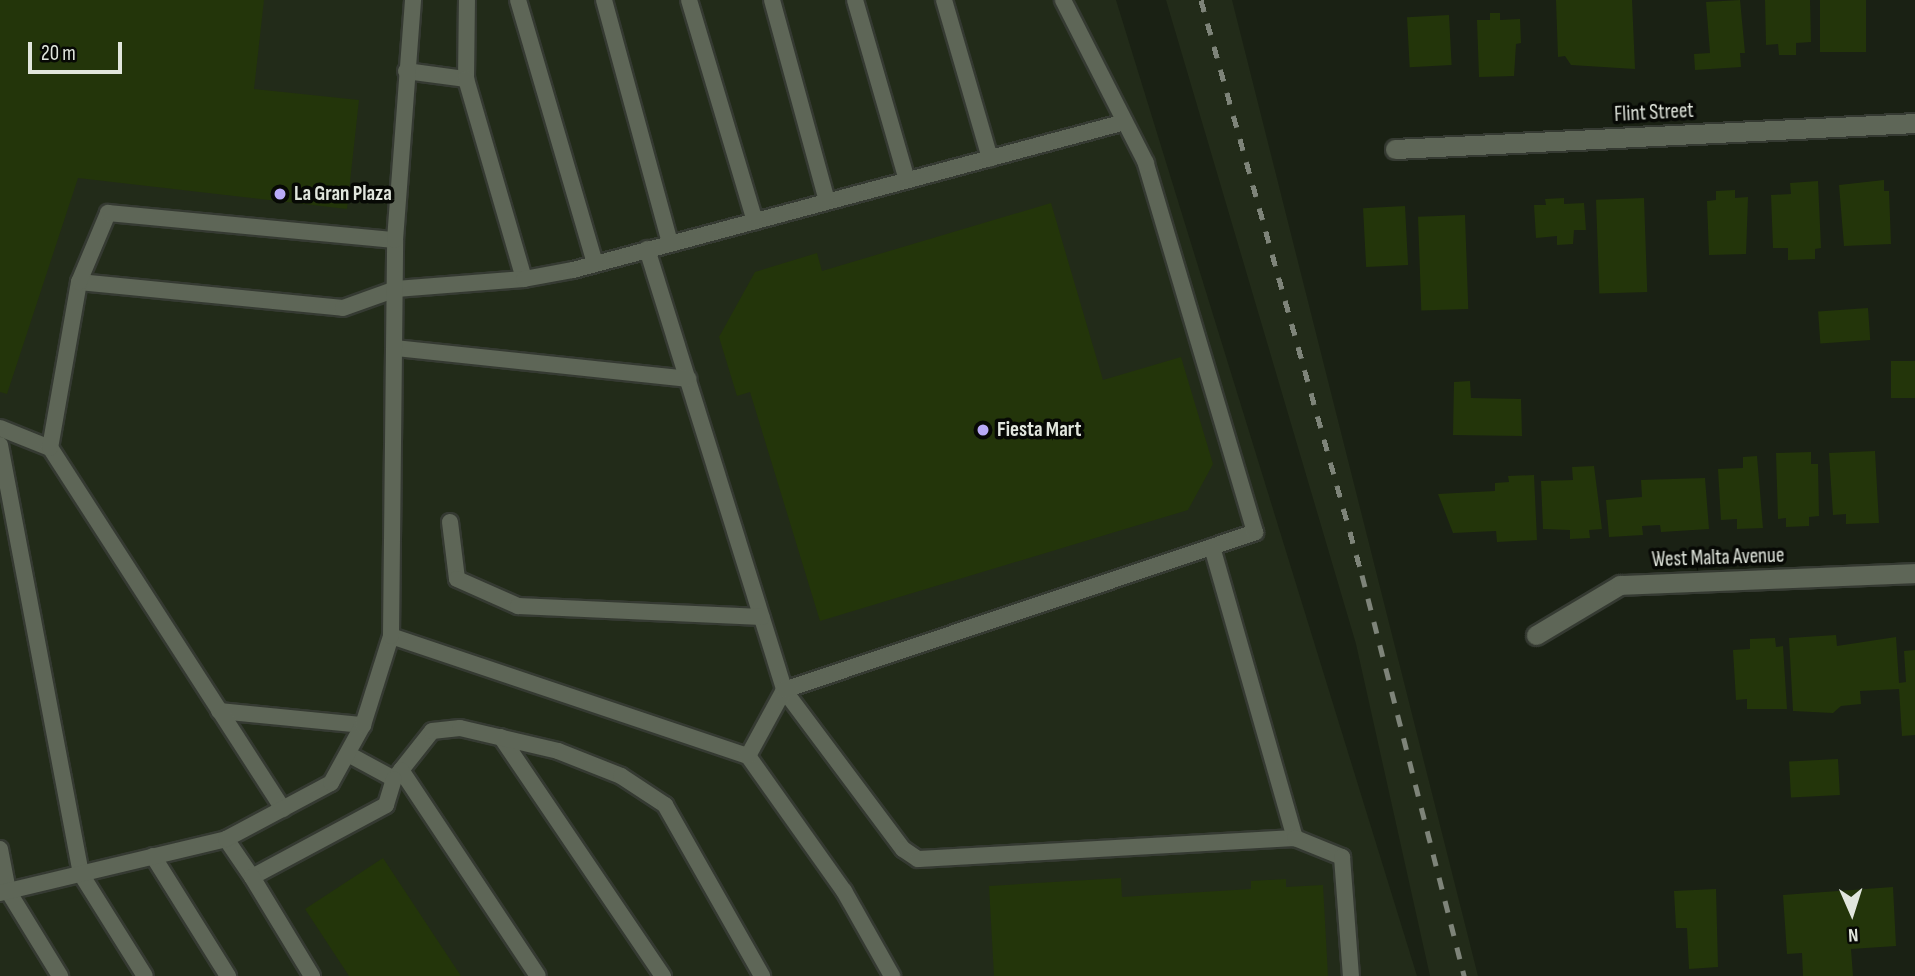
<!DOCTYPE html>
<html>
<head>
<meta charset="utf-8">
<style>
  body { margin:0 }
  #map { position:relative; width:1915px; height:976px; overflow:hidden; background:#1a2114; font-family:"Sofia Sans Condensed",sans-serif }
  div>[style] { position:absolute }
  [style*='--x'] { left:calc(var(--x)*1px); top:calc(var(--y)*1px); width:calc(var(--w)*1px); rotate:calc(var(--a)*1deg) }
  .built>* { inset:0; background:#222b19 }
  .building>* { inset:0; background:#23350a; transform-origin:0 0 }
  .roads { filter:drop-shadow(2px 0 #353a32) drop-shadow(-2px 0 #353a32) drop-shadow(0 2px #353a32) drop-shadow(0 -2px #353a32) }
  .service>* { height:16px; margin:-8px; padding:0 8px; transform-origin:8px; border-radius:8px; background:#5e6657 }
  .minor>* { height:19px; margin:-9.5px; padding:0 9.5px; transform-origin:9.5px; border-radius:9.5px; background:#5e6657 }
  .rail>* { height:5px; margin-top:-2.5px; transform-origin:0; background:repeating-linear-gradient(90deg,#7e8479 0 12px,transparent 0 24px) }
  .dots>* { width:19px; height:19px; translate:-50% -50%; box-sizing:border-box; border:4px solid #070905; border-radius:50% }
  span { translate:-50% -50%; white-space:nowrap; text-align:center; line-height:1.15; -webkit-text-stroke:7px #070905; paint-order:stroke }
  .street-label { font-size:21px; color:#e1e6dd }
  .poi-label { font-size:21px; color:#e1e6dd; font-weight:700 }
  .left { translate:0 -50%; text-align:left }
  .north { position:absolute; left:1817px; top:878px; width:70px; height:70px; -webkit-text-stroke:5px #070905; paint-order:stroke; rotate:177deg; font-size:19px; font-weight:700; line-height:28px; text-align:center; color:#e1e6dd }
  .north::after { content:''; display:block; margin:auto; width:24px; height:32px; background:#e1e6dd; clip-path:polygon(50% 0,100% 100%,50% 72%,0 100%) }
  .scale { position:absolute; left:28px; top:42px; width:94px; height:32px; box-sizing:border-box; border:4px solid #e1e6dd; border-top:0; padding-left:9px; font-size:21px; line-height:24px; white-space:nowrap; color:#e1e6dd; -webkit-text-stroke:5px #070905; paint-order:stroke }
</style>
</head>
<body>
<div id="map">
  <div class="built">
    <div style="clip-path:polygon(0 0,1116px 0,1417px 976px,0 976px)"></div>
    <div style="clip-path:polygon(1166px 0,1232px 0,1478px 976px,1430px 976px,1356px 644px)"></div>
  </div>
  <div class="building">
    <div style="clip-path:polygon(0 0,264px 0,254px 89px,359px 100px,347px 209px,78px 178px,7px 394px,0 392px)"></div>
    <div style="clip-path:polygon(1556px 0,1632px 0,1635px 69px,1571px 65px,1565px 56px,1558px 57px)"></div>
    <div style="clip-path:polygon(1740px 0,1745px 53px,1740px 53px,1741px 67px,1695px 70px,1694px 54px,1710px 53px,1706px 2px)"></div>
    <div style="clip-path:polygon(1765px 0,1810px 0,1811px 42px,1796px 43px,1796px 55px,1779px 55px,1778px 44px,1766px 45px)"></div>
    <div style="left:1820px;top:0;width:46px;height:52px"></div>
    <div style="clip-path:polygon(1490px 13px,1500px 13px,1500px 20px,1520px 19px,1521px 43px,1516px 44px,1514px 76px,1479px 77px,1477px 20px,1490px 20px)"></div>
    <div style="left:1449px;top:15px;width:50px;height:42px;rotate:87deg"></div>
    <div style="clip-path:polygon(1884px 180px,1884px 191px,1889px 191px,1891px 244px,1844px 246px,1839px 185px)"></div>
    <div style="clip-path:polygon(1818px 181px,1821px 248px,1815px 249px,1815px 259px,1788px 260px,1788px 248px,1773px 248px,1771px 195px,1791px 194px,1790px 183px)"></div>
    <div style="clip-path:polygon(1735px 190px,1735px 198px,1748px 197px,1746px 254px,1709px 255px,1707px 201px,1716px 200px,1716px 191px)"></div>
    <div style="clip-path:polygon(1564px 198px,1564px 204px,1584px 203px,1586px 230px,1574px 230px,1573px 244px,1557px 245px,1557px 236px,1536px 238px,1534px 205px,1546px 205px,1545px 199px)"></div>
    <div style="left:1644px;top:198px;width:94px;height:48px;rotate:88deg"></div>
    <div style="clip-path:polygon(1051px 203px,1103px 380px,1181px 357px,1213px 464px,1188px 510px,820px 621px,750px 392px,737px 396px,719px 337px,755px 272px,817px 253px,822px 271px)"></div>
    <div style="left:1405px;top:206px;width:59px;height:42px;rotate:87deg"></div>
    <div style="left:1465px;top:215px;width:94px;height:47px;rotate:88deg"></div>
    <div style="left:1868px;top:308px;width:32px;height:50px;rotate:86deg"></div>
    <div style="left:1915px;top:361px;width:37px;height:24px;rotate:90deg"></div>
    <div style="clip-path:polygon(1470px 381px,1471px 398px,1521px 399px,1522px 436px,1453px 435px,1454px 382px)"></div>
    <div style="clip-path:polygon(1875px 451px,1879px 523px,1846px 524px,1846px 514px,1833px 515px,1829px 453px)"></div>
    <div style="clip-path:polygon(1811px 452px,1811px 464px,1818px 464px,1819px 516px,1809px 517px,1809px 526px,1786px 527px,1786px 518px,1778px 519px,1776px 453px)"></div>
    <div style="clip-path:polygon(1757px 456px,1763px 528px,1737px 529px,1737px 519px,1721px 520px,1718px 469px,1743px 468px,1743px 457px)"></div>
    <div style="clip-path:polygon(1594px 466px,1602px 529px,1589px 530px,1590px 538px,1570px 539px,1570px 530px,1543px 529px,1541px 481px,1573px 480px,1572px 467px)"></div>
    <div style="clip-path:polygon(1534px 475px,1537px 540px,1497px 542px,1496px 531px,1453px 533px,1438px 494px,1495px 491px,1495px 483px,1509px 482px,1508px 476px)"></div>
    <div style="clip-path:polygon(1705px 478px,1709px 529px,1661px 532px,1660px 525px,1642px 526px,1643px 535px,1609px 537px,1606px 500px,1642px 497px,1641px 480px)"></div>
    <div style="clip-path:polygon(1836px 635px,1837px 646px,1896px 637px,1899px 683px,1906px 682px,1904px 651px,1915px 650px,1915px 735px,1902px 736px,1899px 689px,1860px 691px,1861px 704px,1841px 706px,1833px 713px,1793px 711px,1789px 638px)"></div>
    <div style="clip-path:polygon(1775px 638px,1776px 647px,1783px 646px,1787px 709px,1747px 709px,1747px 699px,1736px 700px,1733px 650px,1750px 649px,1750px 639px)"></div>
    <div style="left:1838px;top:759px;width:36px;height:49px;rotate:87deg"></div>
    <div style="clip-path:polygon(383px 858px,461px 976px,349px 976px,305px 909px)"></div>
    <div style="clip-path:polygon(1121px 878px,1122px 897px,1251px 889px,1251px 881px,1286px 879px,1286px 887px,1323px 885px,1328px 976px,994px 976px,989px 886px)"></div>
    <div style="clip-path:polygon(1893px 887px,1896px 946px,1851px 949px,1853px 976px,1803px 976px,1802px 953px,1787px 954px,1783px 895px)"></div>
    <div style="clip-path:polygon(1716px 889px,1718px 967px,1689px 969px,1687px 928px,1676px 928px,1674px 891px)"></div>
  </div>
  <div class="roads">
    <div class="service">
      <div style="--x:518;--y:0;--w:275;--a:73.7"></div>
      <div style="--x:604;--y:0;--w:252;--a:74.8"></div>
      <div style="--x:689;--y:0;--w:231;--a:73.4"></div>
      <div style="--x:772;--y:0;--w:208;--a:74.7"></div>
      <div style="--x:855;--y:0;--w:187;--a:73.9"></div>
      <div style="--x:944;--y:0;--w:165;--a:73.8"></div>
      <div style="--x:406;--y:71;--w:61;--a:7.6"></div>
      <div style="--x:466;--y:79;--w:79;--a:-89.3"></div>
      <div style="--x:466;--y:79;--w:208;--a:73.8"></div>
      <div style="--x:647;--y:249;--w:462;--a:72.7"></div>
      <div style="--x:784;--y:690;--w:199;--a:53.2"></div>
      <div style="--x:903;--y:849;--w:18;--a:34"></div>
      <div style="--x:918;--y:859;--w:378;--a:-3.2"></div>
      <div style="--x:79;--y:282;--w:265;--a:5.6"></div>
      <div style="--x:343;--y:308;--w:56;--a:-19.7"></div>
      <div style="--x:396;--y:289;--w:128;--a:-4.5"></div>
      <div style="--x:524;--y:279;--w:50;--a:-10.4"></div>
      <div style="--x:573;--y:270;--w:571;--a:-15.01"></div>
      <div style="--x:395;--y:348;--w:295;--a:6"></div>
      <div style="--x:0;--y:428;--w:54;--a:21.8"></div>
      <div style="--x:0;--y:445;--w:437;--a:79.3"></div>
      <div style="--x:81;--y:874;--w:120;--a:57.9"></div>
      <div style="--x:450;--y:522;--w:57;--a:83"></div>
      <div style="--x:457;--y:579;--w:67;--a:23.9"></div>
      <div style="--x:518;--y:606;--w:244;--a:2.6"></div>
      <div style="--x:1212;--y:547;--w:303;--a:74.1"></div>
      <div style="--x:1295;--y:838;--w:51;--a:22"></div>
      <div style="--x:1342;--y:857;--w:119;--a:85.7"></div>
      <div style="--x:391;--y:636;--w:377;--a:18.6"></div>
      <div style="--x:748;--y:756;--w:166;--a:54.6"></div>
      <div style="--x:844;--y:891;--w:98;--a:60.5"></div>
      <div style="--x:219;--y:711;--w:145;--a:5.6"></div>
      <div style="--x:501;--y:737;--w:289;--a:55.9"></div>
      <div style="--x:348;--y:754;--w:52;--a:28.5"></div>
      <div style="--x:394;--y:779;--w:61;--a:-51.6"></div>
      <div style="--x:432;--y:731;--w:28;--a:-6"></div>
      <div style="--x:460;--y:728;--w:101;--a:13.2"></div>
      <div style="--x:558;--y:751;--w:68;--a:21.6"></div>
      <div style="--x:621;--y:776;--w:53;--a:33.4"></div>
      <div style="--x:665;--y:805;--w:197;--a:60.4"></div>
      <div style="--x:748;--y:756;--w:75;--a:-61.4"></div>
      <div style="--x:784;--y:690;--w:497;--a:-18.5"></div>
      <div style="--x:1255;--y:532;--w:385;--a:-106.5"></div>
      <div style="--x:1146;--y:163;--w:183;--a:-117"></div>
      <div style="--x:401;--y:770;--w:247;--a:56.4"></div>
      <div style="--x:283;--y:809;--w:430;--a:-122.8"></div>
      <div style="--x:50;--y:448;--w:169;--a:-80.1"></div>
      <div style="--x:79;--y:282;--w:75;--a:-67.2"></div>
      <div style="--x:108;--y:213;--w:288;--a:5.4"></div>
      <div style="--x:226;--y:839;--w:46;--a:55.6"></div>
      <div style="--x:252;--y:877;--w:152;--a:-28.2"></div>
      <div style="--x:386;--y:805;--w:27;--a:-73"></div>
      <div style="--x:0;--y:849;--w:43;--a:79.2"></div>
      <div style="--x:8;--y:891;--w:100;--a:58.5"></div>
      <div style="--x:153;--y:856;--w:142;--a:58"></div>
      <div style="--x:252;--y:877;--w:116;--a:58.8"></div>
      <div style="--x:0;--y:893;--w:232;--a:-13.4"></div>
      <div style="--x:226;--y:839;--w:119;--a:-28.1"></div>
      <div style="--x:331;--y:783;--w:66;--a:-61.1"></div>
      <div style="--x:363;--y:725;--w:93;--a:-72.5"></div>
      <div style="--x:391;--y:636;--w:396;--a:-89.4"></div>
      <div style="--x:395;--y:240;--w:241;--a:-85.7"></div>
    </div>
    <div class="minor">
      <div style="--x:1395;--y:149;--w:521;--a:-2.86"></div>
      <div style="--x:1536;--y:635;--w:98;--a:-30.8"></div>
      <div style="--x:1620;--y:585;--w:295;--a:-2.3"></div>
    </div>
  </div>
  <div class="rail">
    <div style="--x:1201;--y:0;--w:597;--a:74.36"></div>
    <div style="--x:1362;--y:575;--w:414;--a:75.7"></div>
  </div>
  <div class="dots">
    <div style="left:280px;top:194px;background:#b9abf7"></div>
    <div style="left:983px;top:430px;background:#b9abf7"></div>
  </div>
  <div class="street-label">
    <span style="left:1654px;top:113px;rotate:-3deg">Flint Street</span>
    <span style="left:1718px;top:558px;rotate:-2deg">West Malta Avenue</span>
  </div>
  <div class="poi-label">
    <span class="left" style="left:294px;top:194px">La Gran Plaza</span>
    <span class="left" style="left:997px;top:430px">Fiesta Mart</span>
  </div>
  <div class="north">N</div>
  <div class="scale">20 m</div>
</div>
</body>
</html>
